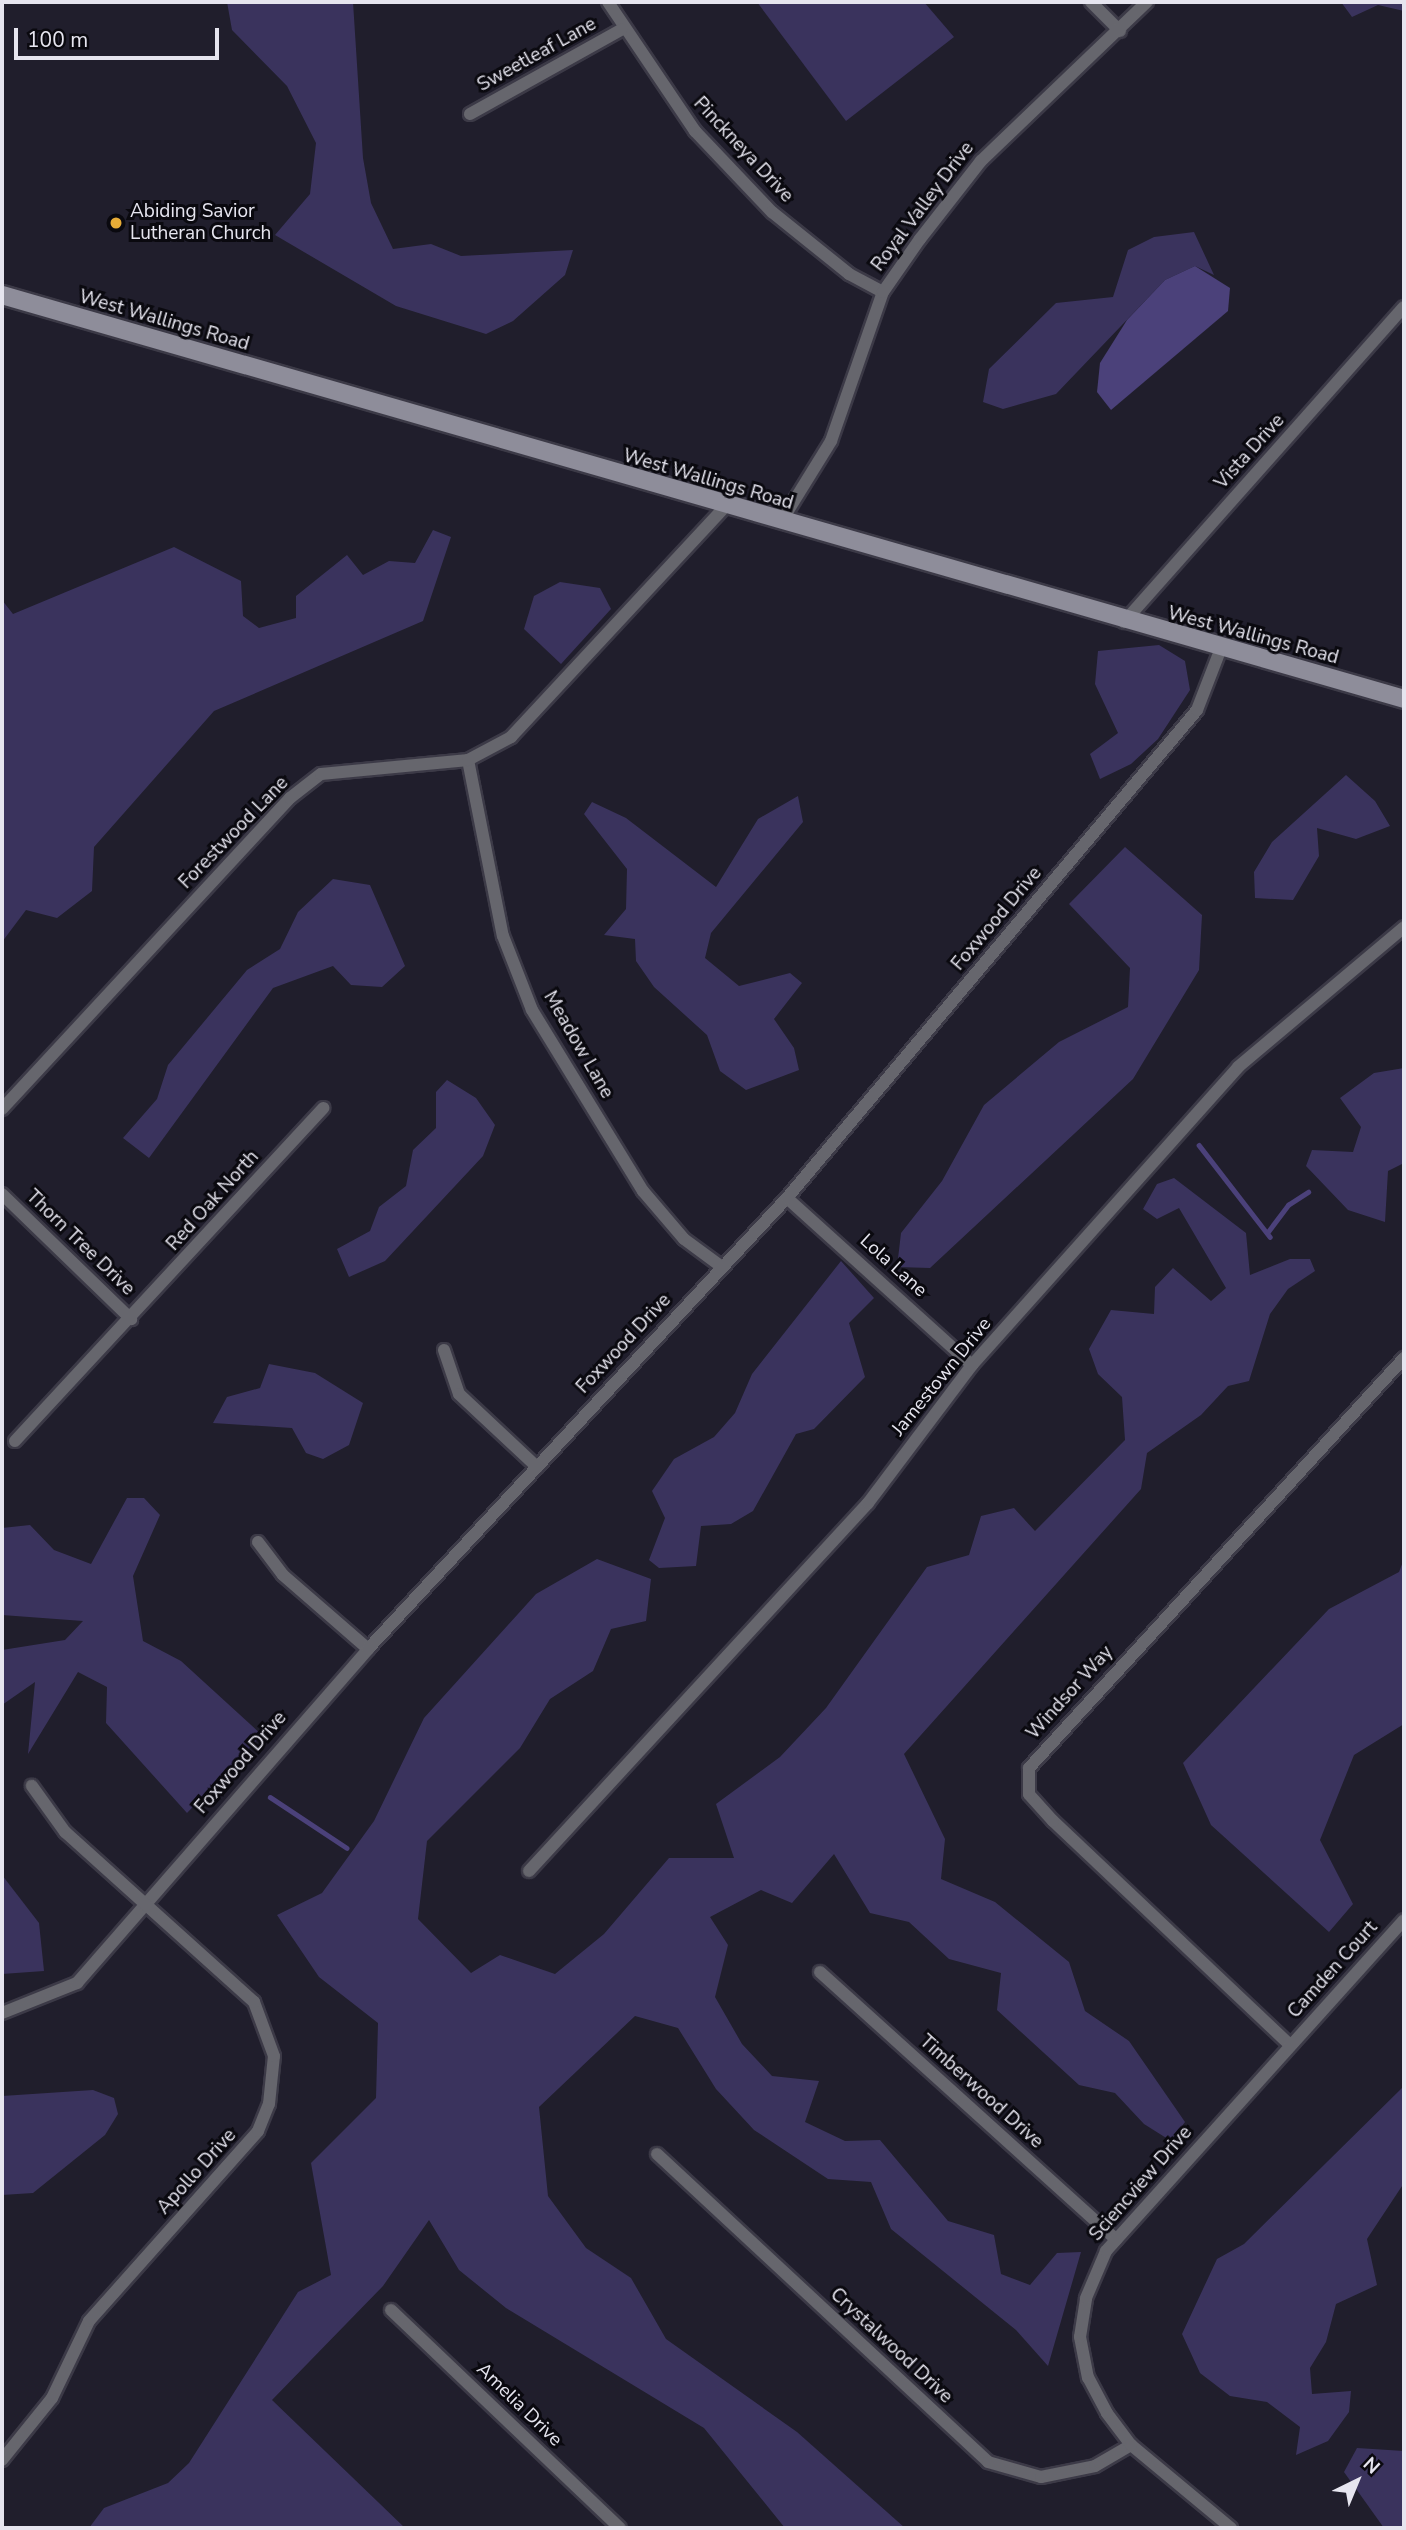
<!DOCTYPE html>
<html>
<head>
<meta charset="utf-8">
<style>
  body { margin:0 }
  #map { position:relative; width:1406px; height:2530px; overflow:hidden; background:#201e2c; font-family:"Nunito Sans",sans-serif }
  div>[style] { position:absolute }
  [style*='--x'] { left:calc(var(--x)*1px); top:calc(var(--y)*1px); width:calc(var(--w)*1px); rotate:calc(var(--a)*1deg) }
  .green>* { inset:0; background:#3a335d }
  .water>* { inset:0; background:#4b417a }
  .stream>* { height:4.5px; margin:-2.25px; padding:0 2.25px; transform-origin:2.25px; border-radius:2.25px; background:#4b417a }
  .roads { filter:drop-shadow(2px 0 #3c3a47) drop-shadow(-2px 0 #3c3a47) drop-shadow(0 2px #3c3a47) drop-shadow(0 -2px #3c3a47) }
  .street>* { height:12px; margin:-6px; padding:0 6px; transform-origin:6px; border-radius:6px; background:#66666d }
  .secondary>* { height:18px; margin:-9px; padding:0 9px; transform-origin:9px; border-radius:9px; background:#8e8d9a }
  .dots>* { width:19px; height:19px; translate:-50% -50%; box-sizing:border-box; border:4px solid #0a090f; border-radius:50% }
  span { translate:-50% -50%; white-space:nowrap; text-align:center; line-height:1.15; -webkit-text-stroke:6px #0a090f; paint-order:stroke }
  .street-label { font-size:19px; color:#e6e5ef }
  .poi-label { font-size:19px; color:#e6e5ef }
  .left { translate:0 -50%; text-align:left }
  .frame { position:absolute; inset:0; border:4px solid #e6e5ef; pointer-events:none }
  .north { position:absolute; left:1322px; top:2446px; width:70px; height:70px; -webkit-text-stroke:5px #0a090f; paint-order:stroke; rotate:43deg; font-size:19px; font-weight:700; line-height:28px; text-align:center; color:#e6e5ef }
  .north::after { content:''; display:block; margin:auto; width:24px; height:32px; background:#e6e5ef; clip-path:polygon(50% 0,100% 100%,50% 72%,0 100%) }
  .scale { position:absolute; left:14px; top:28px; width:205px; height:32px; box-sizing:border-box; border:4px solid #e6e5ef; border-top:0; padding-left:9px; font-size:21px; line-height:24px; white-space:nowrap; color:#e6e5ef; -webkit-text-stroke:5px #0a090f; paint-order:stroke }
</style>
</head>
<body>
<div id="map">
  <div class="green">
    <div style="clip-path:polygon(227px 2px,353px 2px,363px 158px,371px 203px,393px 249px,431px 244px,461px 256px,573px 250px,565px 275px,513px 321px,486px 334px,396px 306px,275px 235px,310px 194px,316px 143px,287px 86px,232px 30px)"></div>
    <div style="clip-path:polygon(757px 2px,924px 2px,954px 37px,846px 121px)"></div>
    <div style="clip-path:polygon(1341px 2px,1404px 2px,1404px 11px,1378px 5px,1352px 17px)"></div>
    <div style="clip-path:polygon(1194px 232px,1214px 275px,1195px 266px,1165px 280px,1056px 394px,1003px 409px,983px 402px,989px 369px,1056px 303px,1113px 297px,1128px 250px,1154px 237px)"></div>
    <div style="clip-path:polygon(433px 530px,451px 537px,423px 621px,214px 711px,94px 847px,92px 891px,57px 918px,26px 910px,2px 942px,2px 600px,13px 614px,174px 547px,241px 581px,243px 616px,259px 628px,296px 618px,296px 596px,347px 555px,363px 575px,389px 561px,415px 563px)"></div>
    <div style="clip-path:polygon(560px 582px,600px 588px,611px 609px,561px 664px,524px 629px,534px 596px)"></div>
    <div style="clip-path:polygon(1159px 645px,1185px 661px,1190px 690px,1158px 739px,1131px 764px,1100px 779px,1090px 754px,1118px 733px,1095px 684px,1098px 651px)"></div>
    <div style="clip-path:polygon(1346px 775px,1375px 801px,1390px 826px,1356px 839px,1317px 828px,1319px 856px,1293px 900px,1255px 898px,1254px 872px,1272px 842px)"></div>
    <div style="clip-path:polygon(798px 796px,803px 822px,711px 933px,705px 958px,739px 986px,790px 973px,802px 983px,774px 1019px,794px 1048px,799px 1070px,746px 1090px,720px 1071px,707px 1035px,654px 987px,636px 961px,635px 939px,604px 935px,626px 909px,627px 869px,584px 814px,592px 802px,626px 818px,716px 887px,758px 819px)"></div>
    <div style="clip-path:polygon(1125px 847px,1202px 915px,1199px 970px,1133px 1079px,930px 1268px,897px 1267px,901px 1233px,942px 1181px,984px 1105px,1059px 1042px,1128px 1007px,1130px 968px,1069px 904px)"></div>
    <div style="clip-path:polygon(333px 879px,370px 885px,405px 966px,382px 987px,351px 985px,333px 966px,273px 988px,149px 1158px,123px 1138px,157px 1099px,168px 1065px,247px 970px,280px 949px,298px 912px)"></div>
    <div style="clip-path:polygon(1404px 1068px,1404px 1163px,1388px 1171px,1385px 1222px,1348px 1210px,1306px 1166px,1312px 1150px,1353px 1152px,1361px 1127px,1340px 1098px,1374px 1073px)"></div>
    <div style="clip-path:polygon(447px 1080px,476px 1098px,495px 1125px,483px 1156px,385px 1261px,349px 1277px,337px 1249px,370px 1231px,379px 1207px,406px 1186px,413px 1150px,436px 1128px,436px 1092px)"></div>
    <div style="clip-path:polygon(1174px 1178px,1246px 1233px,1250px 1275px,1290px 1259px,1310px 1259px,1315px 1271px,1288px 1289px,1270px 1314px,1249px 1381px,1228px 1386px,1201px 1415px,1147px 1453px,1141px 1489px,904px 1754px,945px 1839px,941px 1879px,995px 1902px,1069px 1962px,1085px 2011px,1129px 2041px,1185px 2122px,1171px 2141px,1144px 2124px,1115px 2093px,1079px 2085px,997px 2010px,1001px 1973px,949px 1959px,909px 1922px,870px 1913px,834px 1854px,792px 1903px,761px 1890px,710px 1917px,728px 1945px,715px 1997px,742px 2044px,772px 2076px,819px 2081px,805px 2122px,845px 2141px,880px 2140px,948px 2221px,994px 2235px,1001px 2274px,1030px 2285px,1057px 2253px,1081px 2252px,1048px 2366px,1016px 2330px,891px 2229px,871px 2182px,828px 2179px,754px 2130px,716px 2089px,678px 2028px,635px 2016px,539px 2107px,548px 2196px,586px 2248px,631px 2278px,666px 2339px,797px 2432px,905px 2528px,785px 2528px,704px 2428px,506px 2308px,459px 2270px,429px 2220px,383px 2286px,272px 2400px,405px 2528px,89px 2528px,104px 2508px,168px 2483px,189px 2463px,298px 2292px,331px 2275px,311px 2163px,376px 2098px,378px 2023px,319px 1977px,277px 1915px,322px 1893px,374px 1821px,424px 1718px,536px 1594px,597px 1559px,651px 1579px,646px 1621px,611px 1629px,593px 1671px,550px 1699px,520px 1748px,427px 1841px,418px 1919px,471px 1973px,500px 1955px,555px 1974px,604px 1934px,669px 1858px,734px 1858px,716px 1804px,780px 1757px,826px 1708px,927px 1567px,969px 1555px,981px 1516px,1014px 1508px,1035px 1531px,1125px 1440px,1122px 1397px,1098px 1374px,1089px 1349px,1111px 1310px,1154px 1314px,1155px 1287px,1173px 1268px,1211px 1301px,1226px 1288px,1179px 1208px,1157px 1219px,1143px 1209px,1157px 1184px)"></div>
    <div style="clip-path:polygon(841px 1261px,874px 1298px,849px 1323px,865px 1377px,814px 1429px,796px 1434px,753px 1511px,731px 1524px,701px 1526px,696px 1566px,659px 1568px,649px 1560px,665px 1518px,652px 1491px,674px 1459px,714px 1437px,735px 1413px,752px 1374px)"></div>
    <div style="clip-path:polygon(269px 1364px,315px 1373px,363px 1403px,349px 1445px,323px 1459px,306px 1453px,292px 1428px,213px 1423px,227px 1397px,260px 1388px)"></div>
    <div style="clip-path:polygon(127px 1498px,144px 1498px,160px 1515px,133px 1576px,143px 1641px,181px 1661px,262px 1735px,187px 1813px,106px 1723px,107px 1687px,78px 1672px,28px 1754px,35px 1682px,2px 1705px,2px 1650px,65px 1640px,83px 1621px,2px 1615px,2px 1528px,30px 1525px,54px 1550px,91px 1564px)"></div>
    <div style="clip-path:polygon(1404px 1559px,1404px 1724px,1354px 1755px,1320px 1840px,1353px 1904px,1329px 1932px,1211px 1825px,1183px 1763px,1329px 1609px,1399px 1572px)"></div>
    <div style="clip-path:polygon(2px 1875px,39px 1923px,44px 1971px,2px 1974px)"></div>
    <div style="clip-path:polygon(1404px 2086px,1404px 2183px,1367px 2239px,1377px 2285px,1336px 2304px,1326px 2342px,1310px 2368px,1312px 2394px,1351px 2391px,1349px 2412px,1328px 2441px,1296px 2455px,1300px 2427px,1267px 2402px,1230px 2396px,1200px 2373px,1182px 2334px,1217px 2259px,1244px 2244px)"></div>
    <div style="clip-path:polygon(93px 2090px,114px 2098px,118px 2114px,105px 2135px,33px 2193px,2px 2195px,2px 2096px)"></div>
    <div style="clip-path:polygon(1357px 2448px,1404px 2451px,1404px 2528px,1384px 2528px,1344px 2472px)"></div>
  </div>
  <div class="water">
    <div style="clip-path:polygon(1195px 266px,1230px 288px,1228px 311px,1111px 410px,1097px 392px,1100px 363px,1127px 320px,1165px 280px)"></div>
  </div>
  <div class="stream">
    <div style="--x:1199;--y:1145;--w:116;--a:52.3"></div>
    <div style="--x:1267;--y:1233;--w:35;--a:-53"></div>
    <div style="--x:1288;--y:1205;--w:24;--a:-33"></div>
    <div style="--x:270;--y:1797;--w:92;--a:33.5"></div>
  </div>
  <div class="roads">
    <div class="street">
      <div style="--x:608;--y:2;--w:156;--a:56"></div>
      <div style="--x:695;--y:131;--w:112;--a:46.5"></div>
      <div style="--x:772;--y:212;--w:99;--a:38.8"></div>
      <div style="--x:849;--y:274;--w:38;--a:28"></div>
      <div style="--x:1091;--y:2;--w:41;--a:45"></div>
      <div style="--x:470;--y:114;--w:173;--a:-29.1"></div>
      <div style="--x:781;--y:522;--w:95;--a:-58.3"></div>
      <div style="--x:831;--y:441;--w:158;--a:-70.8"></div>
      <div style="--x:883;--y:292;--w:65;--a:-55.1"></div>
      <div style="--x:920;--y:239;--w:99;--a:-52"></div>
      <div style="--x:981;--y:161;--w:230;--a:-43.8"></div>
      <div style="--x:1124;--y:622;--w:421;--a:-48.4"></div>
      <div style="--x:468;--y:760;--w:179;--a:78.8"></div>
      <div style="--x:503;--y:936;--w:79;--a:68.6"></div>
      <div style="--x:532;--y:1010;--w:212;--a:58.5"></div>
      <div style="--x:643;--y:1191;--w:63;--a:49.5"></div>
      <div style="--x:684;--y:1239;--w:47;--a:36.4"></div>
      <div style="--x:2;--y:1109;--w:424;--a:-47.2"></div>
      <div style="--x:290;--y:798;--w:39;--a:-38"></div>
      <div style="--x:321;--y:774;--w:148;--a:-5.4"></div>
      <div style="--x:468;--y:760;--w:49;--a:-28.1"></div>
      <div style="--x:511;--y:737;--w:313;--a:-47.1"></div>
      <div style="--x:2;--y:1194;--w:180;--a:44.1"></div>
      <div style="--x:787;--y:1198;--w:249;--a:42.1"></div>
      <div style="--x:444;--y:1350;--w:46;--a:71.2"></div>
      <div style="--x:459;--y:1394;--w:107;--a:43.1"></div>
      <div style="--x:15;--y:1441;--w:454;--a:-47.2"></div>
      <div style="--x:258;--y:1542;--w:41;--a:52.9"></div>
      <div style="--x:283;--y:1575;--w:113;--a:41"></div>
      <div style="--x:529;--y:1871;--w:500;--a:-47.35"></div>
      <div style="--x:868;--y:1503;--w:173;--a:-53"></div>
      <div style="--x:972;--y:1365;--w:399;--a:-48.2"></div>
      <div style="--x:1238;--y:1067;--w:217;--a:-40.1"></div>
      <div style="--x:820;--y:1972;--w:399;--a:42.1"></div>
      <div style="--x:2;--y:2013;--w:81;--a:-21.8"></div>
      <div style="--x:77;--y:1983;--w:443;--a:-48.9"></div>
      <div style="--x:368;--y:1649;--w:616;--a:-47.11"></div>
      <div style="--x:787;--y:1198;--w:637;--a:-49.96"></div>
      <div style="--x:1197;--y:710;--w:66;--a:-68.8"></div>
      <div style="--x:1290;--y:2045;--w:326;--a:-136.6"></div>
      <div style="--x:1053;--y:1821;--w:36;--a:-132"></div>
      <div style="--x:1029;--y:1794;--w:26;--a:-90"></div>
      <div style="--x:1029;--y:1768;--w:556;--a:-47.55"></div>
      <div style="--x:657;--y:2154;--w:452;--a:42.9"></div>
      <div style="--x:988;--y:2462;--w:55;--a:15.8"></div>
      <div style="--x:1041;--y:2477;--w:55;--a:-11.5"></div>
      <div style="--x:1095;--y:2466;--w:42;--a:-30.3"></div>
      <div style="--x:391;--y:2310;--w:316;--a:43.6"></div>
      <div style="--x:2;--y:2460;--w:80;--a:-51.1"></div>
      <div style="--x:52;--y:2398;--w:85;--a:-64.3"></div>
      <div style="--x:89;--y:2321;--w:254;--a:-48.3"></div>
      <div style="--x:258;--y:2131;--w:29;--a:-68"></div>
      <div style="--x:269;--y:2104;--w:48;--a:-84.1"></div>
      <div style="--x:274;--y:2056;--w:58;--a:-110.3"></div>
      <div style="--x:254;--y:2002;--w:254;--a:-138"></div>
      <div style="--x:65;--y:1832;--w:57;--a:-125.7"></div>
      <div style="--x:1231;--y:2528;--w:130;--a:-140.3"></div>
      <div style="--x:1131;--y:2445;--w:40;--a:-127"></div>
      <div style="--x:1107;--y:2413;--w:40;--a:-118"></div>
      <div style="--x:1088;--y:2378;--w:42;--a:-101"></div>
      <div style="--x:1080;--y:2337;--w:39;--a:-81"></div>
      <div style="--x:1086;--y:2298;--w:51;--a:-66.9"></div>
      <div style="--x:1106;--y:2251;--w:445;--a:-48"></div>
    </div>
    <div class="secondary">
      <div style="--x:2;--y:295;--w:1459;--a:16.07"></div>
    </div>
  </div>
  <div class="dots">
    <div style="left:116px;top:223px;background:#e8ac37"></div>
  </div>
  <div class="street-label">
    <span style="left:537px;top:55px;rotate:-29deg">Sweetleaf Lane</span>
    <span style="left:743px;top:150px;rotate:47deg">Pinckneya Drive</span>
    <span style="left:923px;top:207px;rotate:-53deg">Royal Valley Drive</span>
    <span style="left:164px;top:321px;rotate:16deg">West Wallings Road</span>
    <span style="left:1250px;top:452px;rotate:-48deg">Vista Drive</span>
    <span style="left:708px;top:480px;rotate:16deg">West Wallings Road</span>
    <span style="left:1253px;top:636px;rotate:15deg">West Wallings Road</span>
    <span style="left:234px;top:833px;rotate:-46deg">Forestwood Lane</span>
    <span style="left:997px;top:919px;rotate:-50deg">Foxwood Drive</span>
    <span style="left:578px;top:1045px;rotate:60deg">Meadow Lane</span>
    <span style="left:213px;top:1201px;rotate:-48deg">Red Oak North</span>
    <span style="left:80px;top:1243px;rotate:44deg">Thorn Tree Drive</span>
    <span style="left:893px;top:1266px;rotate:42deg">Lola Lane</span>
    <span style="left:624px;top:1344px;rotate:-47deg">Foxwood Drive</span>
    <span style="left:942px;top:1377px;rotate:-51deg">Jamestown Drive</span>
    <span style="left:1070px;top:1693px;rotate:-48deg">Windsor Way</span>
    <span style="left:241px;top:1763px;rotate:-49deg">Foxwood Drive</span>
    <span style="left:1333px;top:1970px;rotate:-48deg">Camden Court</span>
    <span style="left:981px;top:2092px;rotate:42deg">Timberwood Drive</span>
    <span style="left:197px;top:2172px;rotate:-48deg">Apollo Drive</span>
    <span style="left:1141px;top:2184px;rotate:-49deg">Sciencview Drive</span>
    <span style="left:891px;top:2346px;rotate:43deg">Crystalwood Drive</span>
    <span style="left:519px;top:2405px;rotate:44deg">Amelia Drive</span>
  </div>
  <div class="poi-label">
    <span class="left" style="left:130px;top:223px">Abiding Savior<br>Lutheran Church</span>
  </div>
  <div class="frame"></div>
  <div class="north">N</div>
  <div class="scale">100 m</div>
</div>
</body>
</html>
